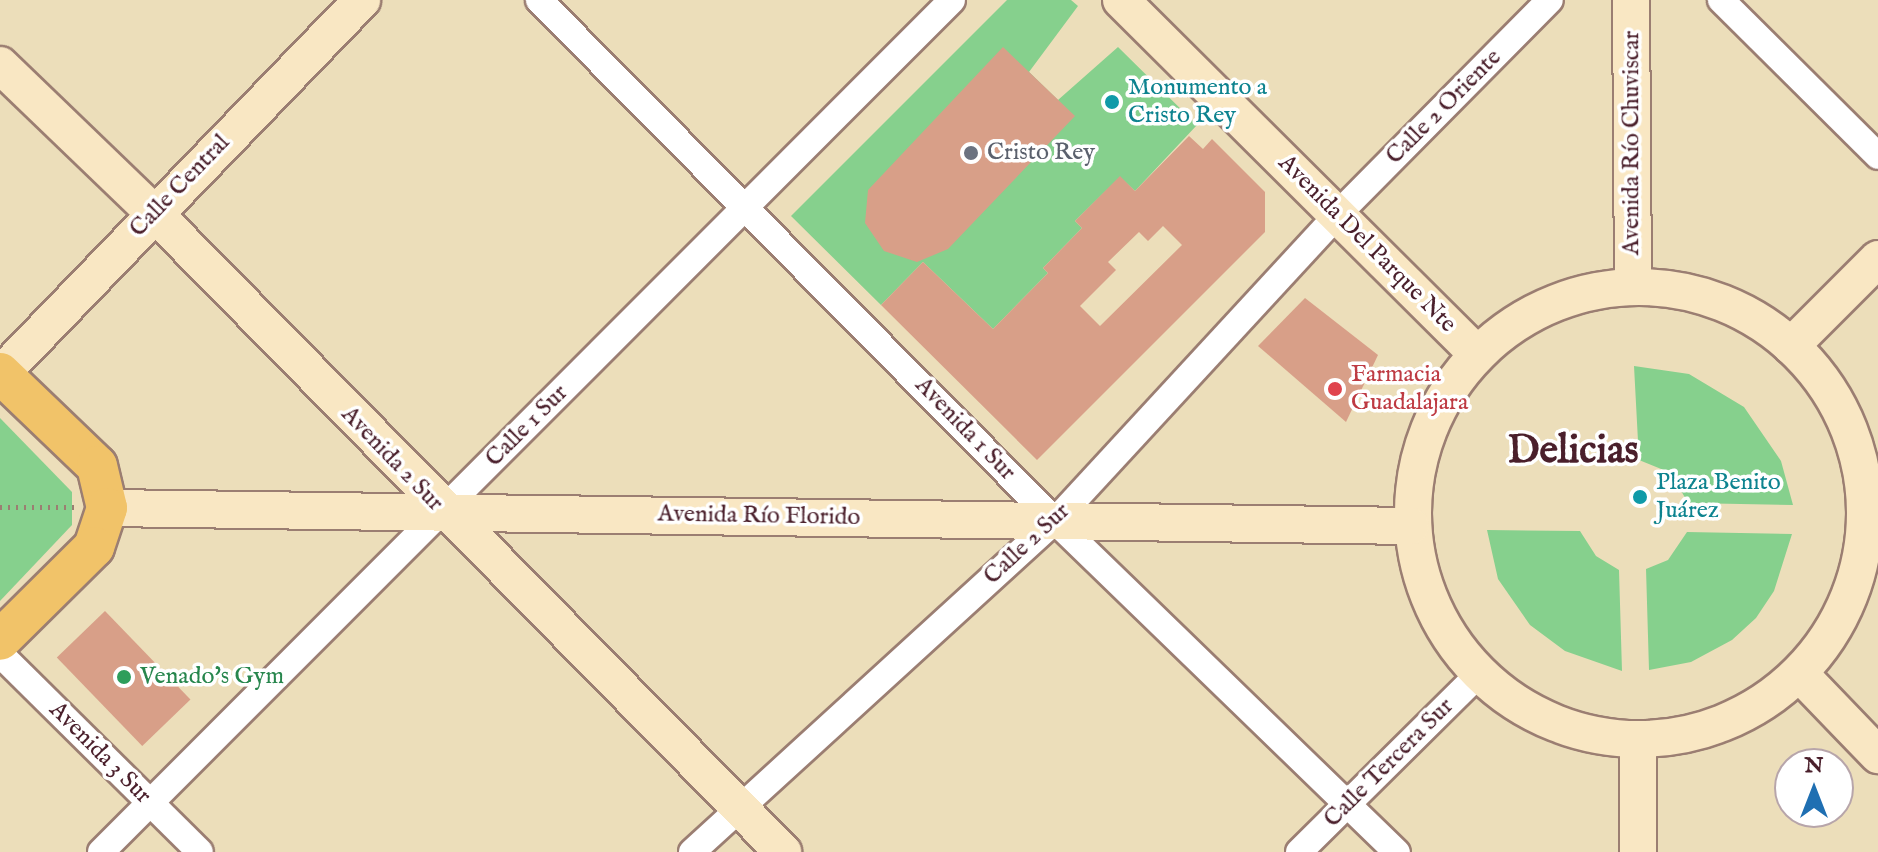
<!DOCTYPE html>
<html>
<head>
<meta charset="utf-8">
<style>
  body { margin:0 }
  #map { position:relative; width:1878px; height:852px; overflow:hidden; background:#ecdeba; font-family:"IM FELL English",serif }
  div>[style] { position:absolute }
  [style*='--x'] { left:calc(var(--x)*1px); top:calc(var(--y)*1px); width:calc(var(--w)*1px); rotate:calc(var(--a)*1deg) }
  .green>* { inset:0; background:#86d08d }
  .building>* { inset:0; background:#d89f88; transform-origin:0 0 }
  .path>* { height:5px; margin-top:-2.5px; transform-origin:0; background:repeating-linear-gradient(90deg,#9b7e72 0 2px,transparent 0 8px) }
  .roads { filter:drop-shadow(2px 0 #9b7e72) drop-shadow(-2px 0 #9b7e72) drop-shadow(0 2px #9b7e72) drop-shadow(0 -2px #9b7e72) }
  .street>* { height:26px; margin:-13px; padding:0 13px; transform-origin:13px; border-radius:13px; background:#fff }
  .secondary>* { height:36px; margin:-18px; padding:0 18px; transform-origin:18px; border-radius:18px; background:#f9e7c3 }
  .secondary>.ring { margin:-18px; padding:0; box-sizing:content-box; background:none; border:36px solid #f9e7c3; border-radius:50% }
  .primary>* { height:40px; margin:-20px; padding:0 20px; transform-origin:20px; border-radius:20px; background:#f1c369 }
  .dots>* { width:22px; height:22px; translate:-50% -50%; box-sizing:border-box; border:4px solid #fff; border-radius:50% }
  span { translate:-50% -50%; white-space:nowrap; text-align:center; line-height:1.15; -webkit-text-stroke:7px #fff; paint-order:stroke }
  .culture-label { font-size:24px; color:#0d838f }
  .left { translate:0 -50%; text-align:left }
  .street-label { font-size:24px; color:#4a1f2b }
  .worship-label { font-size:24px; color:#5b616d }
  .health-label { font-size:24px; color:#be3a42 }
  .leisure-label { font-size:24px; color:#27864d }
  .town-label { font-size:40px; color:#4a1f2b; font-weight:700 }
  .north { position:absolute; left:1774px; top:748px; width:80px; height:80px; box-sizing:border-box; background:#fff; border:2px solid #b7a5aa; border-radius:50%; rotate:0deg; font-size:22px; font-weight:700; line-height:32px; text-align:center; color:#4a1f2b }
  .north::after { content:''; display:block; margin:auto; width:28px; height:36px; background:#1f6fb2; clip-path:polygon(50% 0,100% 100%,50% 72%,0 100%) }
</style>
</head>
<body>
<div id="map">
  <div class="green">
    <div style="clip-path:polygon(1007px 0,1071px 0,1078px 6px,1029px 72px,1058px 100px,1118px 47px,1197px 125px,1135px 191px,1120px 177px,1075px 221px,1082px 228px,1043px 268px,1048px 273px,993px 329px,923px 262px,881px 305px,791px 216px)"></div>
    <div style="clip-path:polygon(1634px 366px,1689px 374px,1744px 407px,1781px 461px,1793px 505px,1688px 503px,1671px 473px,1639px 460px)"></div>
    <div style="clip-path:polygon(0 418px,72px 492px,72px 525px,0 601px)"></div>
    <div style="clip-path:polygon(1487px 530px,1580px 531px,1596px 556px,1619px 570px,1622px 671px,1565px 651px,1530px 625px,1498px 579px)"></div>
    <div style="clip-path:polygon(1687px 532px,1792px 534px,1774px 591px,1756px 618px,1732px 640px,1691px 662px,1649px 670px,1646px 569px,1668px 560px)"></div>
  </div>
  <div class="building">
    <div style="clip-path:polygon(1003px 47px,1075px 116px,948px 249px,917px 262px,884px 251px,865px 223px,868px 190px)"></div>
    <div style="clip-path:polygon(evenodd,1189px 136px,1203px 149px,1212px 139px,1265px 192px,1265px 232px,1037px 460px,881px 305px,923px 262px,993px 329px,1048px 273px,1043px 268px,1082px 228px,1075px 221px,1120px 176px,1135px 191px,1189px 136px,1163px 226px,1182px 245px,1100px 326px,1080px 306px,1116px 270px,1108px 262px,1139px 232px,1148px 241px,1163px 226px)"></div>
    <div style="clip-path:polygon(1305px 298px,1378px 355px,1346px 422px,1258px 346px)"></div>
    <div style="left:105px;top:611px;width:123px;height:67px;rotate:46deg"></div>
  </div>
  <div class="path">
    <div style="--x:0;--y:507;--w:75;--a:0"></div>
  </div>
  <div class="roads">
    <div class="street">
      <div style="--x:539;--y:0;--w:733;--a:45.28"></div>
      <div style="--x:1055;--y:521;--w:476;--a:44.1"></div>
      <div style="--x:1721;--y:0;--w:221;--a:44.8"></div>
      <div style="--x:0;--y:654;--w:281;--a:44.7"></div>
      <div style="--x:101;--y:852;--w:1204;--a:-45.03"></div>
      <div style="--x:692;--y:852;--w:491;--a:-42.4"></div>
      <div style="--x:1055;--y:521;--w:418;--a:-47.3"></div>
      <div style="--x:1338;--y:214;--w:301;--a:-45.3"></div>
      <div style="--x:1299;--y:852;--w:253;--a:-44.7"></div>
    </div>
    <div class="secondary">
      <div style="--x:1121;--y:0;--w:502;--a:44.84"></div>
      <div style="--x:1631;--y:0;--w:287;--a:89.6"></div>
      <div style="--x:0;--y:65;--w:214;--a:43.9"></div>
      <div style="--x:154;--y:213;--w:897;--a:45.45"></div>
      <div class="ring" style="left:1413px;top:287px;width:416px;height:416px"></div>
      <div style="--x:1791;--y:346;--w:123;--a:-45"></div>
      <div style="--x:1;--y:374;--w:520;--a:-46.01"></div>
      <div style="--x:107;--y:508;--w:1304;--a:0.79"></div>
      <div style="--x:1799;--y:673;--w:114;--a:46.1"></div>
      <div style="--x:1638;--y:852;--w:113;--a:-90"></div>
    </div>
    <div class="primary">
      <div style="--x:0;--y:373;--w:134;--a:43.8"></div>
      <div style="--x:97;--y:466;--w:43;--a:76.6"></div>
      <div style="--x:107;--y:508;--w:41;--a:108.4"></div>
      <div style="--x:94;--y:547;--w:132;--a:135.3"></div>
    </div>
  </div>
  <div class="dots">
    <div style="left:1112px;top:102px;background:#0f9aa8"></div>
    <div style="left:971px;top:153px;background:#6b7280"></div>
    <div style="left:1335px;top:389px;background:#e0444e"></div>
    <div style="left:1640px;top:497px;background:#0f9aa8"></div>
    <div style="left:124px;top:677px;background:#2e9e5b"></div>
  </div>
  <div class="culture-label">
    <span class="left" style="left:1128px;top:102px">Monumento a<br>Cristo Rey</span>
    <span class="left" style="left:1656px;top:497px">Plaza Benito<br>Juárez</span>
  </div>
  <div class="street-label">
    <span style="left:1444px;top:107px;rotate:-45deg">Calle 2 Oriente</span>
    <span style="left:1632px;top:143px;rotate:-90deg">Avenida Río Chuviscar</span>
    <span style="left:180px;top:186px;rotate:-46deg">Calle Central</span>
    <span style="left:1367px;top:244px;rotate:45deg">Avenida Del Parque Nte</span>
    <span style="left:527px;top:426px;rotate:-45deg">Calle 1 Sur</span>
    <span style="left:965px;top:429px;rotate:46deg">Avenida 1 Sur</span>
    <span style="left:392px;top:459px;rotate:46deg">Avenida 2 Sur</span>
    <span style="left:759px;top:516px;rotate:1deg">Avenida Río Florido</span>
    <span style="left:1027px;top:544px;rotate:-43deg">Calle 2 Sur</span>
    <span style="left:100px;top:753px;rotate:45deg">Avenida 3 Sur</span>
    <span style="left:1389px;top:763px;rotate:-45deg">Calle Tercera Sur</span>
  </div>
  <div class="worship-label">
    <span class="left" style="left:987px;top:153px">Cristo Rey</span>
  </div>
  <div class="health-label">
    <span class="left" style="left:1351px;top:389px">Farmacia<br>Guadalajara</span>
  </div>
  <div class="leisure-label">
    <span class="left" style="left:140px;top:677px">Venado's Gym</span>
  </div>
  <div class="town-label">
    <span style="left:1573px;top:452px">Delicias</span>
  </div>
  <div class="north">N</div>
</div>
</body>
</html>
